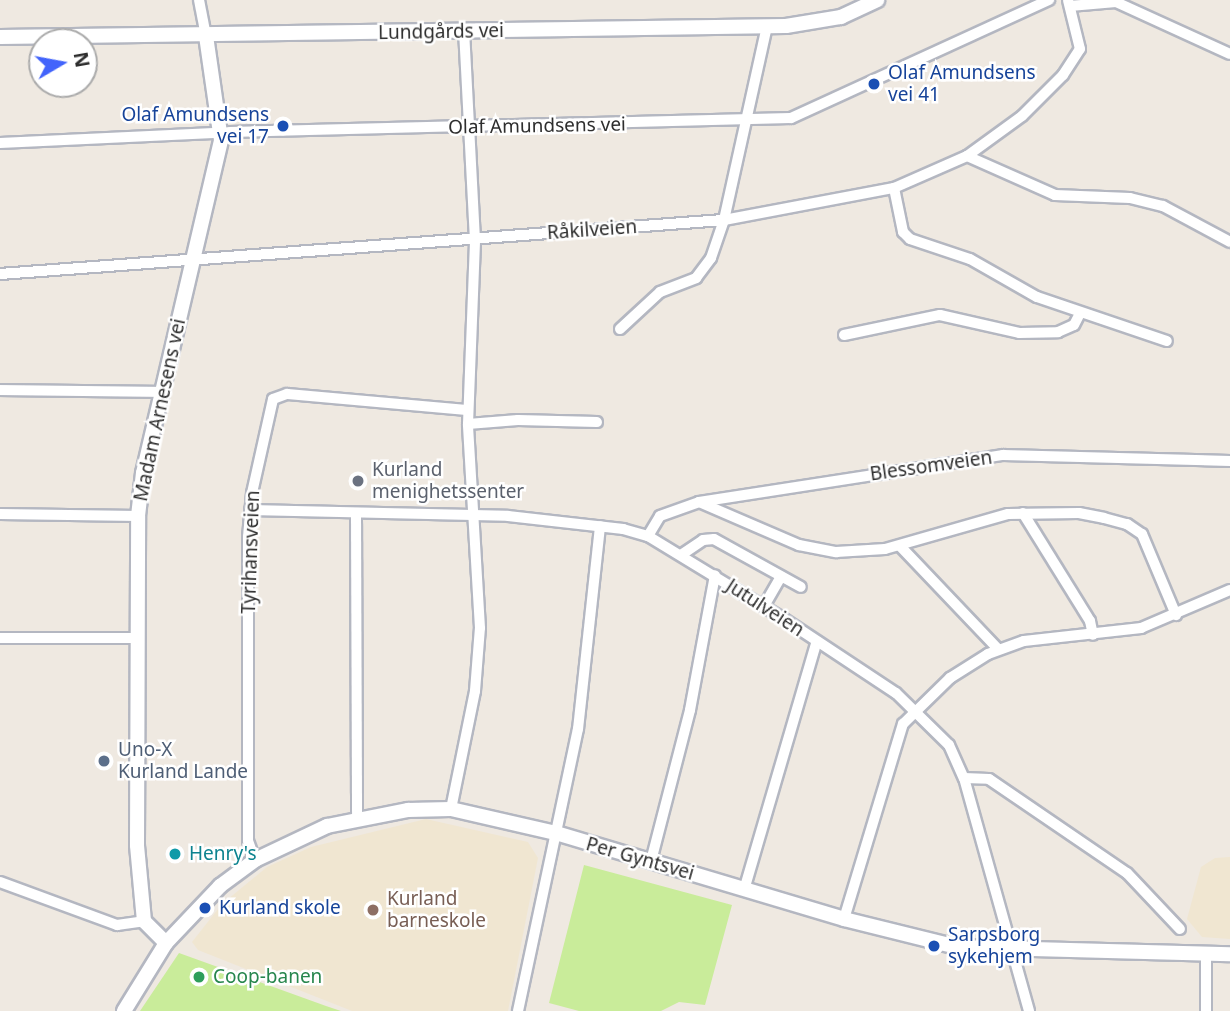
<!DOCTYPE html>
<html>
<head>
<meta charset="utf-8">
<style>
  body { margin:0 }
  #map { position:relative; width:1230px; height:1011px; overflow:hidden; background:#efe9e1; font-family:"Noto Sans",sans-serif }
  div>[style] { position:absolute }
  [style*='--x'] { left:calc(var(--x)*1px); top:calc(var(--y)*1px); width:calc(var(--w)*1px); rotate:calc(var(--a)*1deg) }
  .education>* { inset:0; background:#f0e6d1 }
  .pitch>* { inset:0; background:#c9ec9a }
  .roads { filter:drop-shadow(2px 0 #b4b7c1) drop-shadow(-2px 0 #b4b7c1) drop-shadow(0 2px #b4b7c1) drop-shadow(0 -2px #b4b7c1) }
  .minor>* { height:10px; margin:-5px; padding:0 5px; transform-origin:5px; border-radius:5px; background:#fff }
  .tertiary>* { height:14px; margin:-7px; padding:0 7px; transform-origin:7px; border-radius:7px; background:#fff }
  .dots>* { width:19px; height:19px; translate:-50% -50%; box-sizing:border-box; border:4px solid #fff; border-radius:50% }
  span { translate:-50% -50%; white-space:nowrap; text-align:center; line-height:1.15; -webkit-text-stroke:5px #fff; paint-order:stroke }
  .street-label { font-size:19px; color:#2e2e2e }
  .transit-label { font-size:19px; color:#164399 }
  .left { translate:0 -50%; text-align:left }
  .right { translate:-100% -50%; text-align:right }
  .worship-label { font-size:19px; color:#5b616d }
  .service-label { font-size:19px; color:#4e5e75 }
  .culture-label { font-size:19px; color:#0d838f }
  .education-label { font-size:19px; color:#785e54 }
  .leisure-label { font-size:19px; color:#27864d }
  .north { position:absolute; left:28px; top:28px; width:70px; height:70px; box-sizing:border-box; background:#fff; border:2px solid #ababab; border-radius:50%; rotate:80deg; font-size:19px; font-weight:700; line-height:28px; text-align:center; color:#2e2e2e }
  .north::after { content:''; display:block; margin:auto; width:24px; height:32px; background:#4264fb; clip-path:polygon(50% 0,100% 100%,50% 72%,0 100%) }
</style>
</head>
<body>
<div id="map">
  <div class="education">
    <div style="clip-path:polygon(426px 819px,528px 842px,538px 858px,508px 1011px,352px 1011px,198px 950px,192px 942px,222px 904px,267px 867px,311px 847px)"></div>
    <div style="clip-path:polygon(1230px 857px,1230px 939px,1202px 937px,1187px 919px,1201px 867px,1215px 858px)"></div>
  </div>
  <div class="pitch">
    <div style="clip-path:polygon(584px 865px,732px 905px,705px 1005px,679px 1002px,661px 1011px,579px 1011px,549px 1003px)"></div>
    <div style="clip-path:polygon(179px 953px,326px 1006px,341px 1011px,140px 1011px)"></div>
  </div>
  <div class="roads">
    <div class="minor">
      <div style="--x:199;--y:0;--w:37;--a:79"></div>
      <div style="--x:1070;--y:6;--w:46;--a:-5"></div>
      <div style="--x:1116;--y:2;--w:125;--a:24.5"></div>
      <div style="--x:0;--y:143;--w:230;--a:-2.7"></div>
      <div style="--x:230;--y:132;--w:561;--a:-1.43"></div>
      <div style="--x:791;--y:118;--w:284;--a:-24.6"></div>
      <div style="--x:967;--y:156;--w:96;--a:23.9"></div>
      <div style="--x:1055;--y:195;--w:75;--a:2.3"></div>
      <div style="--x:1130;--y:198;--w:34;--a:14"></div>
      <div style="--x:1163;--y:206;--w:76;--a:28.2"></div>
      <div style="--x:894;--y:188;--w:45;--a:78.4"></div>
      <div style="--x:903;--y:232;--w:10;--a:45"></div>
      <div style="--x:910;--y:239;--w:63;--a:18.4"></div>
      <div style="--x:970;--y:259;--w:77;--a:29.6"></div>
      <div style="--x:1037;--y:297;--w:137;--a:18.7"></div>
      <div style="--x:0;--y:274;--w:726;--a:-4.27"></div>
      <div style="--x:724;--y:220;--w:173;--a:-10.7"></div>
      <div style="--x:894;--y:188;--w:80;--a:-23.7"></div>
      <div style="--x:967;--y:156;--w:68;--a:-36"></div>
      <div style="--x:1022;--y:116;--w:58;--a:-45"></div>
      <div style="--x:1063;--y:75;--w:31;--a:-57"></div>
      <div style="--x:1080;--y:49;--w:50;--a:-103.8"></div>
      <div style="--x:620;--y:329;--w:54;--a:-42.8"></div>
      <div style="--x:660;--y:292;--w:39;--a:-21"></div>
      <div style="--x:696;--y:278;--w:25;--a:-53"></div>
      <div style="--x:711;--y:258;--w:40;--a:-71.1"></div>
      <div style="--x:724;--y:220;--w:199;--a:-77.5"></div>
      <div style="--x:844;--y:335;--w:98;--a:-11.8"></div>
      <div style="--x:940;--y:315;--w:81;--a:12.8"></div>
      <div style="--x:1019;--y:333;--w:39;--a:-1"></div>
      <div style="--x:1058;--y:332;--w:17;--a:-24"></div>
      <div style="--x:1074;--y:325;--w:13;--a:-63"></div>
      <div style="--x:0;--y:390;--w:163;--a:0.7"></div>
      <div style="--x:468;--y:424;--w:50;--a:-4.6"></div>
      <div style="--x:518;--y:420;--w:79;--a:1.5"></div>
      <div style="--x:699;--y:502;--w:109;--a:23.3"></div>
      <div style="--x:799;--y:545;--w:38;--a:11"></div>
      <div style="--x:836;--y:552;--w:49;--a:-3.5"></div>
      <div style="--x:885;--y:549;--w:128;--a:-15.9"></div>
      <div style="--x:1008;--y:514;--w:71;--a:-0.8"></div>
      <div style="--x:1079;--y:513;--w:25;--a:11"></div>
      <div style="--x:1104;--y:518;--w:24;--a:15"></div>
      <div style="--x:1127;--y:524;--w:18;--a:34"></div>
      <div style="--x:1142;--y:534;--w:88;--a:67.2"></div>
      <div style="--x:250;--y:510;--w:258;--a:1.3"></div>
      <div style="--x:508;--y:516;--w:116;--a:6.4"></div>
      <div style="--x:623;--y:529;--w:26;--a:16"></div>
      <div style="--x:648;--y:536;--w:159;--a:31.4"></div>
      <div style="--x:784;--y:619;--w:134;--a:33.5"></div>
      <div style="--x:896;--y:693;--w:74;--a:44.5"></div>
      <div style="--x:949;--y:745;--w:36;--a:66"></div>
      <div style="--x:964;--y:778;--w:242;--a:74.4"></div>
      <div style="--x:1023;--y:513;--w:127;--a:58.2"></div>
      <div style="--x:1090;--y:621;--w:14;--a:78"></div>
      <div style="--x:0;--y:514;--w:138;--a:0.8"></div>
      <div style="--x:356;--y:514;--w:304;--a:89.8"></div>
      <div style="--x:648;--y:536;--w:23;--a:-59"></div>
      <div style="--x:660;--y:516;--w:41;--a:-19.7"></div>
      <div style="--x:699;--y:502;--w:308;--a:-8.8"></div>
      <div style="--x:1003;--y:455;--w:227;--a:1.5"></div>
      <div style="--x:900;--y:546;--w:142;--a:46.4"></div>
      <div style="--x:681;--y:555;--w:27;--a:-34"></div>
      <div style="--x:703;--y:540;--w:11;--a:-5"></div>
      <div style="--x:714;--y:539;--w:99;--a:28.9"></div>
      <div style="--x:764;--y:606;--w:34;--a:-60"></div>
      <div style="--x:0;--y:638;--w:137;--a:0"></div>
      <div style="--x:964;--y:778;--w:25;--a:2"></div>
      <div style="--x:989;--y:779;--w:167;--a:34.3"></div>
      <div style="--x:1127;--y:873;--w:77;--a:46.6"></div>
      <div style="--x:451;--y:809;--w:120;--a:-78.5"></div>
      <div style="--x:475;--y:691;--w:63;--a:-85.5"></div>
      <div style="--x:480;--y:628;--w:204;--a:-93.4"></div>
      <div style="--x:468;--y:424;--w:184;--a:-87.8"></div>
      <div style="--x:475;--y:240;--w:208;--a:-93"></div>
      <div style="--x:255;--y:860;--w:20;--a:-110"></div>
      <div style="--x:248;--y:841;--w:304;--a:-90"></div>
      <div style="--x:248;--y:537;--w:44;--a:-84.8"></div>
      <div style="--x:252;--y:493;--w:96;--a:-77.4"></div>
      <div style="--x:273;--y:399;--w:15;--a:-20"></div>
      <div style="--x:287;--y:394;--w:181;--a:5.1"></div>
      <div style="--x:651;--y:861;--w:156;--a:-75.5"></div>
      <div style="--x:690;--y:710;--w:137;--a:-79.5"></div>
      <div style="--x:0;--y:882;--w:125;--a:20.2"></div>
      <div style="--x:117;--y:925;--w:27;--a:-8"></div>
      <div style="--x:744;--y:890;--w:259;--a:-73.7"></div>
      <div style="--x:844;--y:919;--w:204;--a:-73.2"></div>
      <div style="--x:903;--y:724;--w:66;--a:-44.4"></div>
      <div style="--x:950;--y:678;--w:45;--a:-32.3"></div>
      <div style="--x:988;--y:654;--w:38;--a:-20"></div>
      <div style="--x:1024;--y:641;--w:118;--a:-6.3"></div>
      <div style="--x:1141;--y:628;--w:97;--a:-23.1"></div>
      <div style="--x:518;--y:1011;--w:288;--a:-78"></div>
      <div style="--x:578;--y:729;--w:204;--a:-83.8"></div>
      <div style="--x:1206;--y:1011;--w:57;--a:-90"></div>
    </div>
    <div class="tertiary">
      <div style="--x:0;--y:37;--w:786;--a:-0.8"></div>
      <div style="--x:786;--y:26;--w:56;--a:-9.3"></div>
      <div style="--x:841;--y:17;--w:40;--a:-25"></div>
      <div style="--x:166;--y:943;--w:31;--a:-135"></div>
      <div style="--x:144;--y:921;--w:76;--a:-95.3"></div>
      <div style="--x:137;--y:845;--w:329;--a:-89.8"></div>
      <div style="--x:138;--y:516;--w:43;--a:-83.4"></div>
      <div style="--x:143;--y:473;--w:342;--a:-76.8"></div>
      <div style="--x:221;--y:140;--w:105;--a:-98.2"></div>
      <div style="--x:124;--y:1011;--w:80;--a:-58.3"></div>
      <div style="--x:166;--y:943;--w:79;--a:-46.5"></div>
      <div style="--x:220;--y:886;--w:44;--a:-36.6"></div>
      <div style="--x:255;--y:860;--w:80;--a:-25.3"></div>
      <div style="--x:327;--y:826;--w:83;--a:-11.2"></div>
      <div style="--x:408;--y:810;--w:43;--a:-1.3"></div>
      <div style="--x:451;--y:809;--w:108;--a:12.9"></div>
      <div style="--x:556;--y:833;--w:301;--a:16.6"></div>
      <div style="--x:844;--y:919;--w:116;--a:13.9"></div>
      <div style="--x:957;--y:947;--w:273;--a:1.5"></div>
    </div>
  </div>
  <div class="dots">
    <div style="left:874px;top:84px;background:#1a4fb4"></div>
    <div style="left:283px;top:126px;background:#1a4fb4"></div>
    <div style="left:358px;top:481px;background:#6b7280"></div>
    <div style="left:104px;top:761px;background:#5c6f8a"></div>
    <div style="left:175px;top:854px;background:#0f9aa8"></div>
    <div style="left:205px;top:908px;background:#1a4fb4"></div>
    <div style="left:373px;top:910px;background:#8d6e63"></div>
    <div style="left:934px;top:946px;background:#1a4fb4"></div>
    <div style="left:199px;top:977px;background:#2e9e5b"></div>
  </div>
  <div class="street-label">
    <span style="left:441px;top:32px;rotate:-1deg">Lundgårds vei</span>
    <span style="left:537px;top:126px;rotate:-1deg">Olaf Amundsens vei</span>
    <span style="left:592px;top:230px;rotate:-4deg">Råkilveien</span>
    <span style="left:160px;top:410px;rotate:-78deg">Madam Arnesens vei</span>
    <span style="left:931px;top:466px;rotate:-8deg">Blessomveien</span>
    <span style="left:251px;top:552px;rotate:-88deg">Tyrihansveien</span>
    <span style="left:765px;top:608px;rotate:33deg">Jutulveien</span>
    <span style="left:640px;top:859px;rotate:16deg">Per Gyntsvei</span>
  </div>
  <div class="transit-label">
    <span class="left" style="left:888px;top:84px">Olaf Amundsens<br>vei 41</span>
    <span class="right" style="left:269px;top:126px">Olaf Amundsens<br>vei 17</span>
    <span class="left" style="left:219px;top:908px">Kurland skole</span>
    <span class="left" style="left:948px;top:946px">Sarpsborg<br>sykehjem</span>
  </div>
  <div class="worship-label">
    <span class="left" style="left:372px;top:481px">Kurland<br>menighetssenter</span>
  </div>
  <div class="service-label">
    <span class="left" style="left:118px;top:761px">Uno-X<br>Kurland Lande</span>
  </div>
  <div class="culture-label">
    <span class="left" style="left:189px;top:854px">Henry's</span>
  </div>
  <div class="education-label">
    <span class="left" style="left:387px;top:910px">Kurland<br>barneskole</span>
  </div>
  <div class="leisure-label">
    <span class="left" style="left:213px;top:977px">Coop-banen</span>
  </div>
  <div class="north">N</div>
</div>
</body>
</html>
